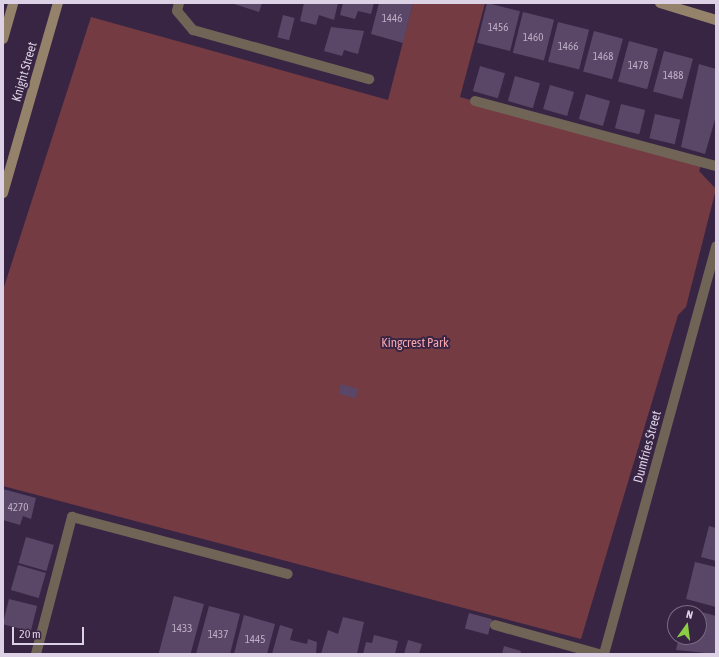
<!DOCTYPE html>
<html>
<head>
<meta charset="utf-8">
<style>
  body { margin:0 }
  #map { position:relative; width:719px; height:657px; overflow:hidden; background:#382543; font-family:"Asap Condensed",sans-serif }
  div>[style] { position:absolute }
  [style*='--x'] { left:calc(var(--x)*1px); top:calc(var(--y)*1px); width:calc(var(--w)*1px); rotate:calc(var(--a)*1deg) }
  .green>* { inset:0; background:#743b43 }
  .building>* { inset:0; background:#5a4667; transform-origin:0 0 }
  .service>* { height:10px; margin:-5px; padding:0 5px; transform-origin:5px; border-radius:5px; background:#706456 }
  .minor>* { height:10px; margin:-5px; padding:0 5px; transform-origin:5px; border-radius:5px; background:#706456 }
  .secondary>* { height:10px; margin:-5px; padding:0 5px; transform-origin:5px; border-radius:5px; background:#95826b }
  span { translate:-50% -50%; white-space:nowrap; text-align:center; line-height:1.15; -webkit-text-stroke:4px #382543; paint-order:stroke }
  .number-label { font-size:11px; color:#bcaec6 }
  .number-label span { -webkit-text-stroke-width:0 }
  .street-label { font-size:13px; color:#ddd1e5 }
  .park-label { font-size:13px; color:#f5a5ae }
  .frame { position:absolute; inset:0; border:4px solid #ddd1e5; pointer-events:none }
  .north { position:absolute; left:667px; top:605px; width:40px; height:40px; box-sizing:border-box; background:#382543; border:1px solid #7a6a84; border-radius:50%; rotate:14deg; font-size:11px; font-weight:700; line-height:16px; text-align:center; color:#ddd1e5 }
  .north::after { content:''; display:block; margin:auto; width:14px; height:18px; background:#8bce46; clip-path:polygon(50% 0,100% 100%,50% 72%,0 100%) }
  .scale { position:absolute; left:12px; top:627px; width:72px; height:18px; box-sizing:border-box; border:2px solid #ddd1e5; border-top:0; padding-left:5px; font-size:12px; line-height:14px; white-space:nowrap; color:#ddd1e5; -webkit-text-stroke:3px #382543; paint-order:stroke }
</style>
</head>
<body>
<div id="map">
  <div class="green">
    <div style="clip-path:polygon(413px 3px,485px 3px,460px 97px,702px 163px,699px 171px,716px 189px,686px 307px,678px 315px,581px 639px,3px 486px,3px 290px,91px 17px,388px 100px)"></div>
  </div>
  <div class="building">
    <div style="clip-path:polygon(231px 3px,262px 3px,259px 12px)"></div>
    <div style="clip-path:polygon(304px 3px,338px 3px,334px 20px,319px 15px,316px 25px,300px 21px)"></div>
    <div style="clip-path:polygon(343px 3px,374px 3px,371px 14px,358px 11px,355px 19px,340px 15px)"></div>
    <div style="clip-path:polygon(379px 3px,413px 3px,403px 43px,371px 34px)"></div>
    <div style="left:487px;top:3px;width:34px;height:41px;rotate:14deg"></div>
    <div style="left:523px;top:12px;width:32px;height:42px;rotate:14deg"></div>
    <div style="left:283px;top:15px;width:12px;height:23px;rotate:14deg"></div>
    <div style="left:558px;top:22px;width:32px;height:41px;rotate:14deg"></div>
    <div style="clip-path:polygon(331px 27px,364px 31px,358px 54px,344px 50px,342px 56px,324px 51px)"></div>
    <div style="left:594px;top:31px;width:30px;height:42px;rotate:15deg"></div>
    <div style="left:629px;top:41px;width:30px;height:42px;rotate:15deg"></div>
    <div style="left:664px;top:51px;width:30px;height:42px;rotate:15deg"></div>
    <div style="clip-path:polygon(699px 64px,716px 69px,716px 116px,705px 154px,681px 147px)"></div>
    <div style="left:480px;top:66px;width:26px;height:26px;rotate:16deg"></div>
    <div style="left:515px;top:76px;width:26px;height:26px;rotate:16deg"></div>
    <div style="left:550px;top:85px;width:25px;height:25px;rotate:16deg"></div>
    <div style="left:586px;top:94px;width:25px;height:26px;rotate:16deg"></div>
    <div style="left:621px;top:104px;width:25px;height:25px;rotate:14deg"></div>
    <div style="left:655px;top:114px;width:26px;height:25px;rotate:13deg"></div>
    <div style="left:341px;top:384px;width:18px;height:10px;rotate:16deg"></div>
    <div style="clip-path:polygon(3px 489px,36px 498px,31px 519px,23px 516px,20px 525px,3px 520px)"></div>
    <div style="clip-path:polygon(709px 526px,716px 528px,716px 561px,701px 557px)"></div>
    <div style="left:26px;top:537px;width:29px;height:27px;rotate:16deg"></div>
    <div style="clip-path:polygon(695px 562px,716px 567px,716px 607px,686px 599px)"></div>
    <div style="left:18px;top:565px;width:29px;height:26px;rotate:16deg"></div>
    <div style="left:174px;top:596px;width:31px;height:59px;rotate:15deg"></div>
    <div style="left:9px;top:599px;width:29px;height:26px;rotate:14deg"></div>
    <div style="clip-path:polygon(209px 606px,240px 614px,230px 654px,196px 654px)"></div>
    <div style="clip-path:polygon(687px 608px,716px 616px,716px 654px,676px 650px,679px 637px,699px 637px,699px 613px,685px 613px)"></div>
    <div style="left:469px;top:613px;width:24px;height:16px;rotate:15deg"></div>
    <div style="clip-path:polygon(244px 615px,275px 624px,267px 654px,234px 654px)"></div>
    <div style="clip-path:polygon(343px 617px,364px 622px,357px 654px,321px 654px,328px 630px,338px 634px)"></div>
    <div style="clip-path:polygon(280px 625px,293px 629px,290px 640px,307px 644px,308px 639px,317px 642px,316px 654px,272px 654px)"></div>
    <div style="clip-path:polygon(374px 635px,398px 641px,395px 654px,363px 654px,366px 642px,372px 643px)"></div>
    <div style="clip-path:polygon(408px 640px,422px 644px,419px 654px,404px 654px)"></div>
    <div style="clip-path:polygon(504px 646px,521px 651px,520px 654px,502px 654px)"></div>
  </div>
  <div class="service">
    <div style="--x:179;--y:3;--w:8;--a:104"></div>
    <div style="--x:177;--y:11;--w:25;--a:50"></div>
    <div style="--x:193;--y:30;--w:183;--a:15.6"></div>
    <div style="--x:475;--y:101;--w:250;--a:15.1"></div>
    <div style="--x:495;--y:625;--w:108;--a:15.6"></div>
    <div style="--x:36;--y:654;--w:142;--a:-75.3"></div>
    <div style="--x:72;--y:517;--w:223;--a:14.8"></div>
  </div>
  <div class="minor">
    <div style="--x:604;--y:654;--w:423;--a:-74.6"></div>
  </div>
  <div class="secondary">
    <div style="--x:660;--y:3;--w:59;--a:16.9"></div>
    <div style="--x:3;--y:39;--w:37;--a:-74"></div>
    <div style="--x:3;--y:193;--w:198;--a:-73.9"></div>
  </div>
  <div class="number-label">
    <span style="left:392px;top:18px">1446</span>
    <span style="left:498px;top:27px">1456</span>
    <span style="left:533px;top:37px">1460</span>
    <span style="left:568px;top:46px">1466</span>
    <span style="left:603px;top:56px">1468</span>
    <span style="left:638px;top:65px">1478</span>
    <span style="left:673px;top:75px">1488</span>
    <span style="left:18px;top:507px">4270</span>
    <span style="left:182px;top:628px">1433</span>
    <span style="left:218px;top:634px">1437</span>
    <span style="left:255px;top:639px">1445</span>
  </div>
  <div class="street-label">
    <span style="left:25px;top:72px;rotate:-74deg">Knight Street</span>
    <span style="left:648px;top:447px;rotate:-75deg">Dumfries Street</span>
  </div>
  <div class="park-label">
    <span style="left:415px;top:343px">Kingcrest Park</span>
  </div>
  <div class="frame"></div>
  <div class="north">N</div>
  <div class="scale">20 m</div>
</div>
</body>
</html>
